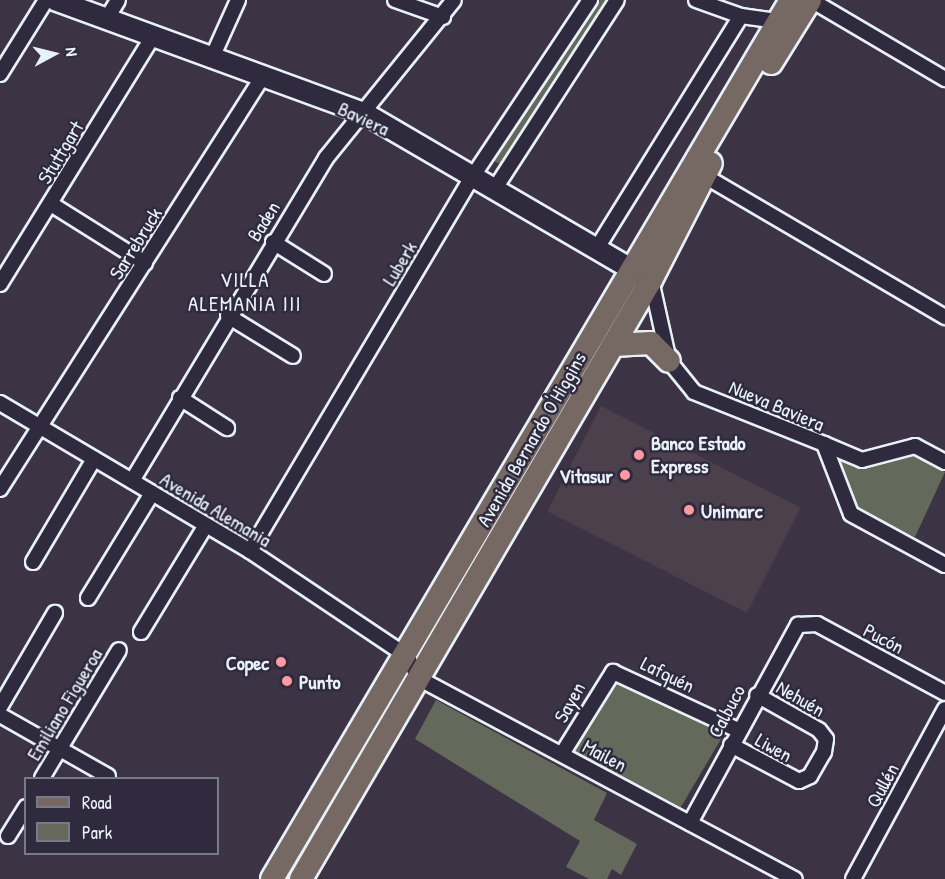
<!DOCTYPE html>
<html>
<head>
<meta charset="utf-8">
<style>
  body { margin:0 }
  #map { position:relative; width:945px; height:879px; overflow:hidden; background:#3c3444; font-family:"Patrick Hand",sans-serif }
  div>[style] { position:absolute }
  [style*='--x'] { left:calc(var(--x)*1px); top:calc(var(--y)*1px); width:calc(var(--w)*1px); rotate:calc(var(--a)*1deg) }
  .built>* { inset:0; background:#4c404c; transform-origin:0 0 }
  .green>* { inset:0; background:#64695b }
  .roads { filter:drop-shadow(2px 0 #e8f1f8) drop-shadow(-2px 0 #e8f1f8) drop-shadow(0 2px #e8f1f8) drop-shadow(0 -2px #e8f1f8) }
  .street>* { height:14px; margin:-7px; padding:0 7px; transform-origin:7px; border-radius:7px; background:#2f2a3d }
  .secondary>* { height:20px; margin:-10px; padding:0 10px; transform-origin:10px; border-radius:10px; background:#2f2a3d }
  .primary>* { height:22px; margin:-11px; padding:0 11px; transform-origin:11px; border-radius:11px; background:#766964 }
  .dots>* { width:16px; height:16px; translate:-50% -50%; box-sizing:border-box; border:3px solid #2f2a3d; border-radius:50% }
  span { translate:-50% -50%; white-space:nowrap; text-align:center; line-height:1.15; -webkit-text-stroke:5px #2f2a3d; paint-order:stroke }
  .street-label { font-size:20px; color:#e8f1f8 }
  .poi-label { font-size:20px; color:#e8f1f8; font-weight:700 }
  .left { translate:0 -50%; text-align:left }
  .right { translate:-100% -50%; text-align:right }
  .neighbourhood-label { font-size:21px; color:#e8f1f8; letter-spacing:1.5px }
  .legend { position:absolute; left:24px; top:777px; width:195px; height:78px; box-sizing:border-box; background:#2f2a3d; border:2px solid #797a88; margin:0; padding:8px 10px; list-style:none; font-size:18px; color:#e8f1f8 }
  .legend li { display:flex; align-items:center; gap:12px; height:30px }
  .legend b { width:30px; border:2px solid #797a88 }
  .north { position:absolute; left:24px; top:24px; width:60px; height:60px; -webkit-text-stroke:4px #2f2a3d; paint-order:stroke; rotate:83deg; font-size:16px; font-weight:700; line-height:24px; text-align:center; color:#e8f1f8 }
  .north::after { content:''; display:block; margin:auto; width:21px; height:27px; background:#e8f1f8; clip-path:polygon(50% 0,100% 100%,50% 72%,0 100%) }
</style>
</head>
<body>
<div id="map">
  <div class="built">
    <div style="left:601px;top:406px;width:224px;height:118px;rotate:27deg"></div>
  </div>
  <div class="green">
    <div style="clip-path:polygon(600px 0,613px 0,504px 166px,492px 160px)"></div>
    <div style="clip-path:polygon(912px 452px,945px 472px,915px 537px,862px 512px,848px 499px,836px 456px,862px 468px)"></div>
    <div style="clip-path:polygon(619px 679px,724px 734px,681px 807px,572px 751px,611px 680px)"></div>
    <div style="clip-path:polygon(436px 700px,607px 793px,594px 820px,637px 844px,621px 875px,612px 869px,607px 879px,589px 879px,566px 867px,580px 841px,415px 739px)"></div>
  </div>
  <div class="roads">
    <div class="street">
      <div style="--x:395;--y:0;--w:51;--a:19.5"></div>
      <div style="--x:696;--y:0;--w:48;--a:19.6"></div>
      <div style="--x:741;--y:16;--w:43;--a:7.9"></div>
      <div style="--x:811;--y:0;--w:156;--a:30.5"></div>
      <div style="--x:106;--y:20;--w:23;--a:-59"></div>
      <div style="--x:211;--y:60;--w:66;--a:-65.8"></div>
      <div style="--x:0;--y:74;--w:87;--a:-58.1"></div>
      <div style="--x:703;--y:175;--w:281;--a:30.4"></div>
      <div style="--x:494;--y:190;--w:226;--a:-57.1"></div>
      <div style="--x:51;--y:204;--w:111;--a:32.1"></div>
      <div style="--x:273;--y:242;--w:60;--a:32.1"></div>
      <div style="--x:597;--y:248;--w:273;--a:-58.2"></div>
      <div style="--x:651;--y:280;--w:83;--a:77.5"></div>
      <div style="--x:669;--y:361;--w:40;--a:51"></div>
      <div style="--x:694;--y:392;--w:140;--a:21.8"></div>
      <div style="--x:824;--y:444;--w:75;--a:68.9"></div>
      <div style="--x:851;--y:514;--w:107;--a:28.5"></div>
      <div style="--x:0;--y:284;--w:289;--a:-58.3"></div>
      <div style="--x:228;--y:316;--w:76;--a:31.6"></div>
      <div style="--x:180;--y:398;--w:56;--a:32.6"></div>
      <div style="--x:0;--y:403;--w:291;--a:30.6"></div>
      <div style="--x:250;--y:551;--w:189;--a:33.8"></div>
      <div style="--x:407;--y:656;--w:25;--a:63"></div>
      <div style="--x:418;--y:678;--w:427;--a:28.1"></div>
      <div style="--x:824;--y:444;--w:41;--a:22.8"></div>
      <div style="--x:862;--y:460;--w:55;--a:-14.8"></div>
      <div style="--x:915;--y:446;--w:34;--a:28"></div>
      <div style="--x:132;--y:481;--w:377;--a:-59"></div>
      <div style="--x:326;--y:158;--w:203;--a:-51"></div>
      <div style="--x:0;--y:489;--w:486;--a:-57.5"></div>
      <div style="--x:250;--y:551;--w:433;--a:-59.3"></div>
      <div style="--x:471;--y:179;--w:215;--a:-56.4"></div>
      <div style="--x:33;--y:562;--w:120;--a:-59.4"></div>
      <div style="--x:88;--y:598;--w:123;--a:-58.6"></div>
      <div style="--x:141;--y:632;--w:125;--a:-58.7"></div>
      <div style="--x:0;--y:707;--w:109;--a:-59.7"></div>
      <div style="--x:0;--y:715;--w:124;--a:29.5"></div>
      <div style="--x:731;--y:745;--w:77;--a:27.9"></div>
      <div style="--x:799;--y:781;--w:12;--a:-24"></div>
      <div style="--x:810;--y:776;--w:28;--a:-60"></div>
      <div style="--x:824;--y:752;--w:13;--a:-81"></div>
      <div style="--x:826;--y:739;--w:11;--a:-128"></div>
      <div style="--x:819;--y:730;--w:71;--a:-150.6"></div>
      <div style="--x:562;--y:754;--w:97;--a:-58.1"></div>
      <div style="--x:613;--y:672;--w:138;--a:24.9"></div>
      <div style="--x:42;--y:778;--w:149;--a:-59"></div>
      <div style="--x:690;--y:823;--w:226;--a:-61.4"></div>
      <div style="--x:798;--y:625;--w:19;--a:-3"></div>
      <div style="--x:817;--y:624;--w:145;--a:28.3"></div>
      <div style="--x:8;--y:836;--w:34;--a:-58"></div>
      <div style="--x:853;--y:879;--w:193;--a:-61.6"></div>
    </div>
    <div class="secondary">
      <div style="--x:55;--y:0;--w:329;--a:20.1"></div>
      <div style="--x:364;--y:113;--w:325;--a:30.3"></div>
    </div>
    <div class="primary">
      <div style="--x:771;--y:63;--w:74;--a:-58.2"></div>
      <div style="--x:613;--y:345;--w:38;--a:-3"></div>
      <div style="--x:651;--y:343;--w:25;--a:45"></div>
      <div style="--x:272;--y:879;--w:1021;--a:-59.44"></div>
      <div style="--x:301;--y:879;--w:694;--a:-59.7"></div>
      <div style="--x:651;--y:280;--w:131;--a:-62.9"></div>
    </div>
  </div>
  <div class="dots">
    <div style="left:639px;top:455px;background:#ff9aa2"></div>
    <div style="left:625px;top:475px;background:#ff9aa2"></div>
    <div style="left:689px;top:510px;background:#ff9aa2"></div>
    <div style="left:281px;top:662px;background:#ff9aa2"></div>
    <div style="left:287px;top:681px;background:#ff9aa2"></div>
  </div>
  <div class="street-label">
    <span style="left:364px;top:118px;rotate:25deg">Baviera</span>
    <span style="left:60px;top:152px;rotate:-59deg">Stuttgart</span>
    <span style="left:263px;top:221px;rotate:-58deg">Baden</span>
    <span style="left:135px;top:243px;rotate:-58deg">Sarrebruck</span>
    <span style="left:399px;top:263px;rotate:-59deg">Luberk</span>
    <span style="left:777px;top:405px;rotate:23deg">Nueva Baviera</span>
    <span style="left:531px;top:439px;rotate:-60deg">Avenida Bernardo O'Higgins</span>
    <span style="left:216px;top:509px;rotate:31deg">Avenida Alemania</span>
    <span style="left:884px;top:638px;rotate:28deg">Pucón</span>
    <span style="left:668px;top:674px;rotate:26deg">Lafquén</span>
    <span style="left:801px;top:698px;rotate:30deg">Nehuén</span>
    <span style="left:569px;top:702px;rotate:-61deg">Sayen</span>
    <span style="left:64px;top:704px;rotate:-59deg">Emiliano Figueroa</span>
    <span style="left:726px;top:711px;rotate:-62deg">Calbuco</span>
    <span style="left:774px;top:747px;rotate:29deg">Liwen</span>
    <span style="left:605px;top:755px;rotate:28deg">Mailen</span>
    <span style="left:882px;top:785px;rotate:-62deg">Qullén</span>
  </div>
  <div class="poi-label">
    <span class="left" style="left:651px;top:454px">Banco Estado<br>Express</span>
    <span class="right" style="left:613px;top:475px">Vitasur</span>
    <span class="left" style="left:701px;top:510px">Unimarc</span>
    <span class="right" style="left:269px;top:662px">Copec</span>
    <span class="left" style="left:299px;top:681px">Punto</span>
  </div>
  <div class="neighbourhood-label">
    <span style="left:245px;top:292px">VILLA<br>ALEMANIA III</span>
  </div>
  <ul class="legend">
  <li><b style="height:8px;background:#766964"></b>Road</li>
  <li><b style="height:16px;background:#64695b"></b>Park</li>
  </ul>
  <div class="north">N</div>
</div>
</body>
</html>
